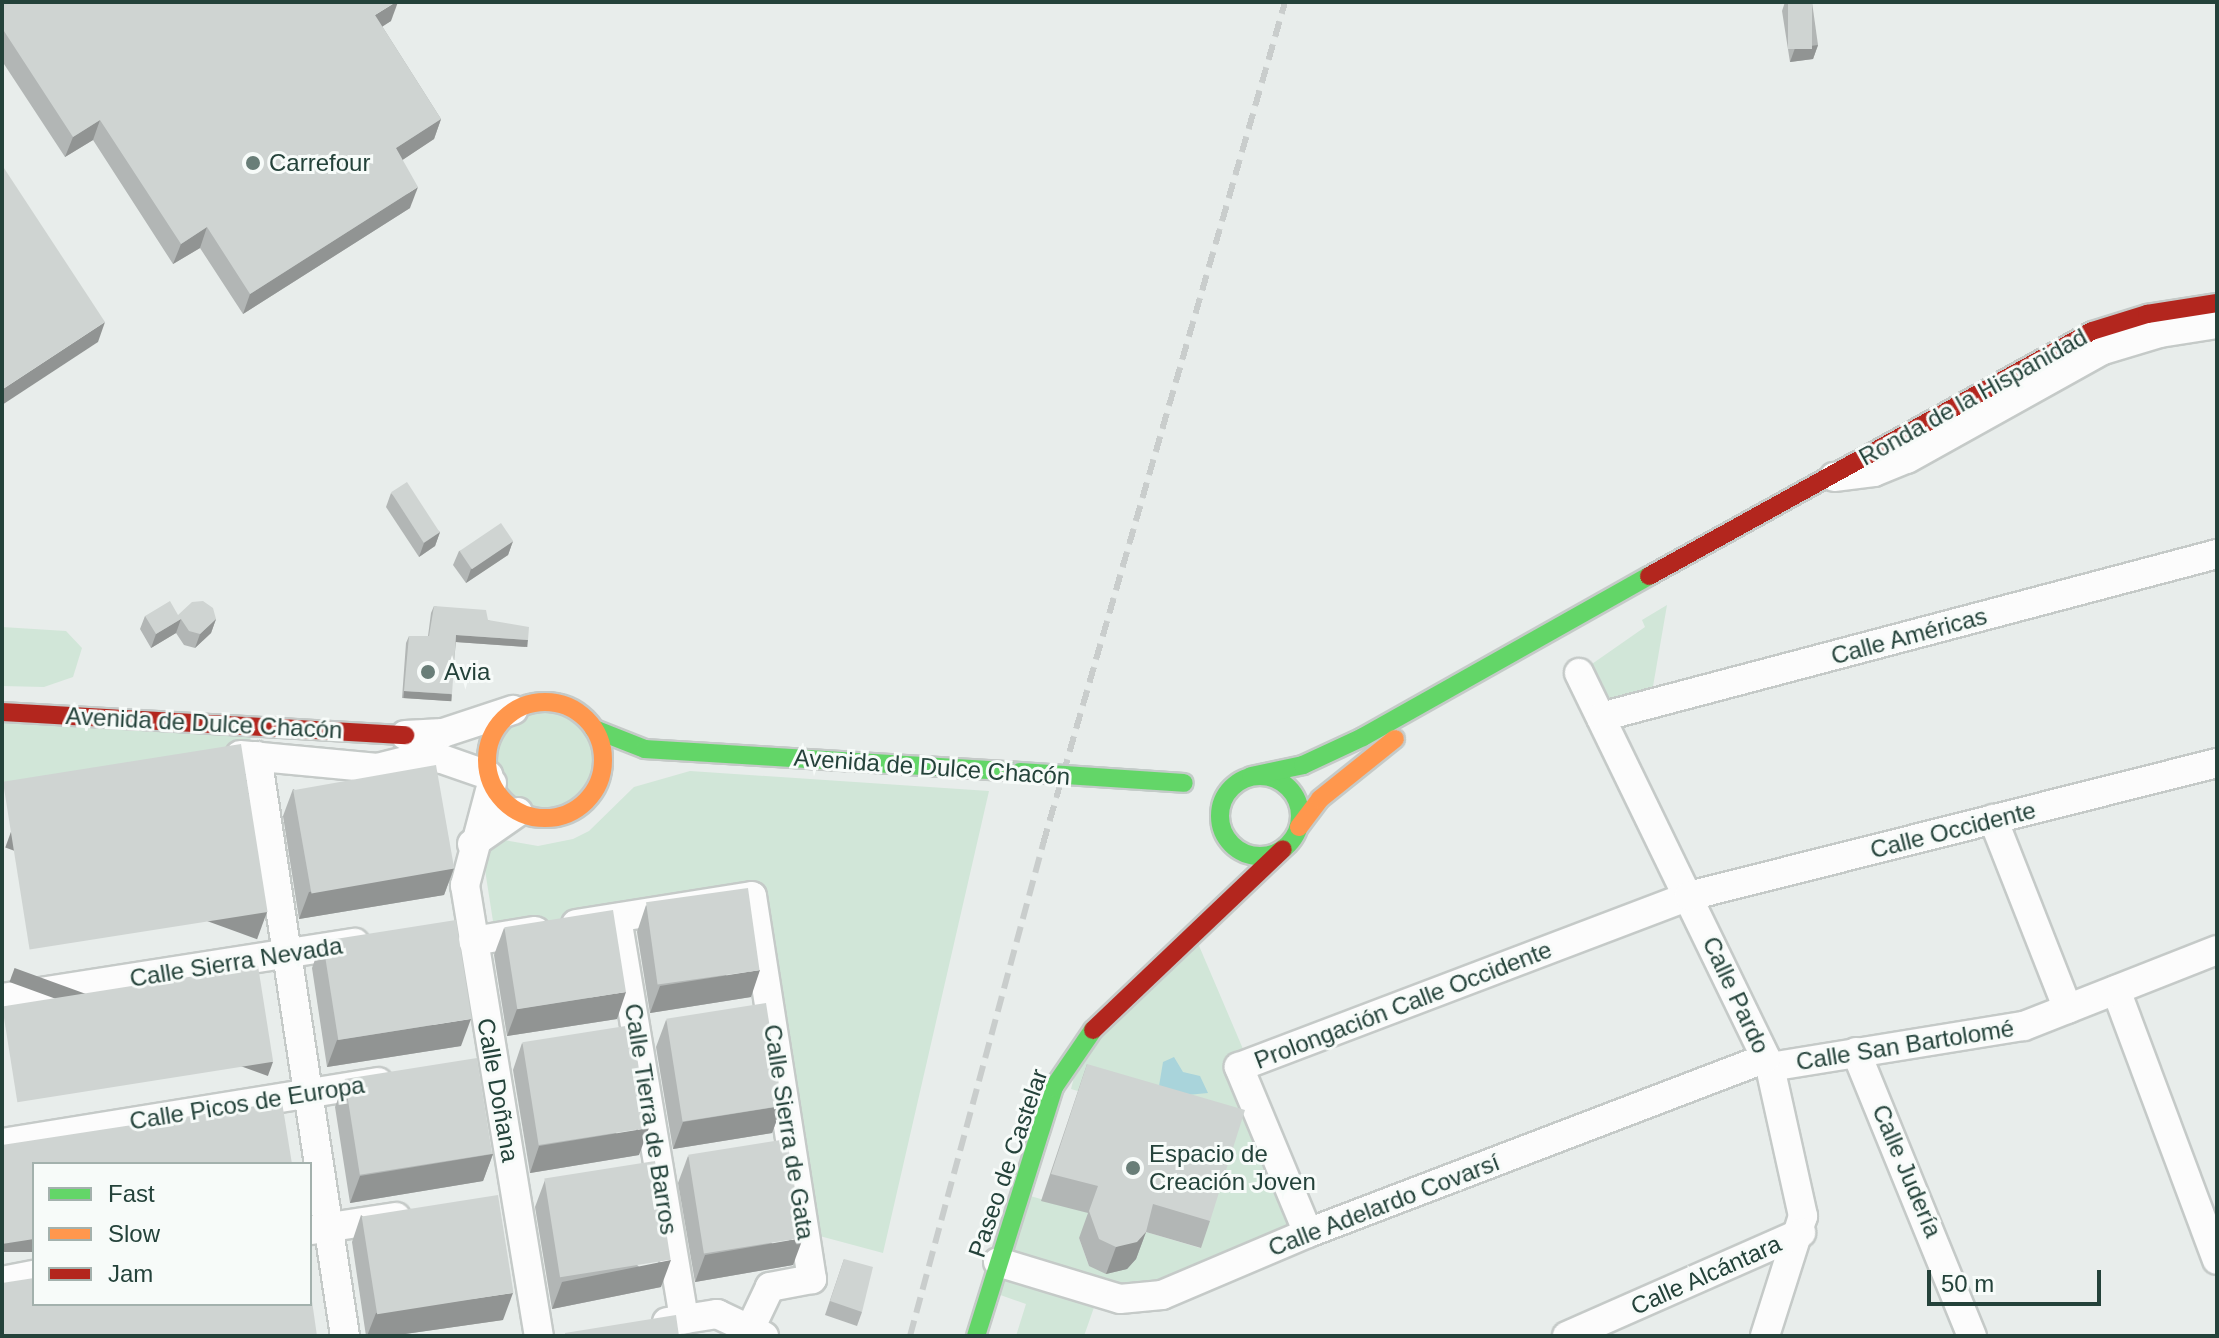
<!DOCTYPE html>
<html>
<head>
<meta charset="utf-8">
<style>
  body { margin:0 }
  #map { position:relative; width:2219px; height:1338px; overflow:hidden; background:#e8edeb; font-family:Arial,sans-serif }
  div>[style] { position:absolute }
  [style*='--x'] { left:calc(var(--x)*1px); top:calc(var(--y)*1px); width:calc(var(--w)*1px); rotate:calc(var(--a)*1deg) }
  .green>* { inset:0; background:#d1e6d8 }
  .round { border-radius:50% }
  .water>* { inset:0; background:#a9d4db }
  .roads { filter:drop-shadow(2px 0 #c5cac8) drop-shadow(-2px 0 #c5cac8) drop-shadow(0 2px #c5cac8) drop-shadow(0 -2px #c5cac8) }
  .street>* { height:28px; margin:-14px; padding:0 14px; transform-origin:14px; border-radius:14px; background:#fcfcfc }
  .fast>* { height:18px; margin:-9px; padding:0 9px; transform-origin:9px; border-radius:9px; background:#63d668 }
  .fast>.ring { margin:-9px; padding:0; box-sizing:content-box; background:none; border:18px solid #63d668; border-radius:50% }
  .slow>* { height:18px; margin:-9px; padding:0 9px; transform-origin:9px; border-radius:9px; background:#ff974d }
  .slow>.ring { margin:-9px; padding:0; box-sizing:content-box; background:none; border:18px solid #ff974d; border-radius:50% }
  .jam>* { height:18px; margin:-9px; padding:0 9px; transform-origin:9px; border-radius:9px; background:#b3261e }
  .rail>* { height:6px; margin-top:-3px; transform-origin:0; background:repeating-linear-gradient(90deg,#c9cdcc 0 16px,transparent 0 24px) }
  .bridges { filter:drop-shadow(2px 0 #c3cbc8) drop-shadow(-2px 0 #c3cbc8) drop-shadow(0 2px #c3cbc8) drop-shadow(0 -2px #c3cbc8) }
  .fast-bridge>* { height:18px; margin:-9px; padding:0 9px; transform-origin:9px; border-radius:9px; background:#63d668 }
  .wall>* { inset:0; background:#b2b6b5 }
  .shaded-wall>* { inset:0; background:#919493; transform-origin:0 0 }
  .building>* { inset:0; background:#cfd4d2; transform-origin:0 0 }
  .dots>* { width:22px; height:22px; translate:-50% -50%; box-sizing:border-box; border:4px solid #f7fbf9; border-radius:50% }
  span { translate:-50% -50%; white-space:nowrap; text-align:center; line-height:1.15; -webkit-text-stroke:6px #f7fbf9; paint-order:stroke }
  .poi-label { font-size:24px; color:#24423a }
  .left { translate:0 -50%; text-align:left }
  .street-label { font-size:24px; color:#24423a }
  .frame { position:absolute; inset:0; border:4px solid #24423a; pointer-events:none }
  .legend { position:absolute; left:32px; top:1162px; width:280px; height:144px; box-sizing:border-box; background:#f7fbf9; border:2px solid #a3b1ad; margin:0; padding:10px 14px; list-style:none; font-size:24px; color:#24423a }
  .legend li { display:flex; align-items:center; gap:16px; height:40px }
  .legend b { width:40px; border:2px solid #a3b1ad }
  .scale { position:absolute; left:1927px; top:1270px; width:174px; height:36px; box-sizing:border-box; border:4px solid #24423a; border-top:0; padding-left:10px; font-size:24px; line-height:28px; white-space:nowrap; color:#24423a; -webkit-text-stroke:6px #f7fbf9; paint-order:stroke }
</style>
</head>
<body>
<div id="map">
  <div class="green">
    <div style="clip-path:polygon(1667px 605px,1650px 704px,1601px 717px,1579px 673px,1645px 627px,1642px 620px)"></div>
    <div style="clip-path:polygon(2px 627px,66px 631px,82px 648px,73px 677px,44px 687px,2px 686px)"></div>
    <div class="round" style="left:493px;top:708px;width:104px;height:104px"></div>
    <div style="clip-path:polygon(2px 712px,252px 724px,249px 755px,2px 789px)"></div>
    <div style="clip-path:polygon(690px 771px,989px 791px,883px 1253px,816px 1235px,752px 897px,495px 934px,485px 870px,489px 848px,504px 840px,538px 846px,573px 839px,589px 831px,634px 787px)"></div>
    <div style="clip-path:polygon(1194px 934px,1249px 1063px,1308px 1233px,1162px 1295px,1099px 1293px,1084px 1336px,1016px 1336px,1026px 1304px,989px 1291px,1020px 1193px,1096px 1215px,1079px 1238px,1089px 1266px,1136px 1229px,1200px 1248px,1234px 1137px,1071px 1089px,1084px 1038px)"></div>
  </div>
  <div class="water">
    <div style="clip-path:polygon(1174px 1057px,1183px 1072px,1200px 1076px,1208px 1093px,1187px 1095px,1159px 1086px,1163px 1062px)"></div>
  </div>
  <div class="roads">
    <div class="street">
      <div style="--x:1834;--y:477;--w:40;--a:-7.1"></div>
      <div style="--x:1874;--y:472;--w:35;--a:-22"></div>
      <div style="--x:1907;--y:459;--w:224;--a:-29.1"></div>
      <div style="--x:2103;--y:350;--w:59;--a:-16.6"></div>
      <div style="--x:2160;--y:333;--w:58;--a:-9"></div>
      <div style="--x:1579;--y:673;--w:438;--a:64.1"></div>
      <div style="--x:1770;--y:1067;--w:153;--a:77.5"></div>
      <div style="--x:1803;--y:1216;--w:126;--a:107.6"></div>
      <div style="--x:1601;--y:717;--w:637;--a:-14.82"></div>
      <div style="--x:405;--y:735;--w:38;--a:-3"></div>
      <div style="--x:443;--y:733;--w:74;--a:-18.2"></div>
      <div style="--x:240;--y:755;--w:138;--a:5.4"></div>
      <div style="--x:377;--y:768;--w:45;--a:-14"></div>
      <div style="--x:421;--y:757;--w:21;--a:5"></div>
      <div style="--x:442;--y:759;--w:49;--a:19.2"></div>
      <div style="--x:257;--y:756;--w:587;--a:81.37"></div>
      <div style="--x:492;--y:783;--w:106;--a:104.8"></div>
      <div style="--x:465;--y:885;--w:457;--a:80.7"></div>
      <div style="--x:1993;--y:819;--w:204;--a:68.5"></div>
      <div style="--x:472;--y:844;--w:56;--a:-34.8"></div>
      <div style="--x:617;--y:918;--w:407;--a:80.5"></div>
      <div style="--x:576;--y:924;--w:178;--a:-9"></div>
      <div style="--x:752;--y:896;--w:388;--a:81.1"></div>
      <div style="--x:812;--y:1279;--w:43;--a:169.2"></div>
      <div style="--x:770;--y:1287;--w:47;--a:115.5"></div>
      <div style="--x:473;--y:941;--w:63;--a:-9.2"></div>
      <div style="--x:2116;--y:990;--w:288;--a:69.5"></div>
      <div style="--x:2;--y:998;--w:357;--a:-8.9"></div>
      <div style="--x:1856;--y:1052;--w:307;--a:67.8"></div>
      <div style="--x:1770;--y:1067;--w:257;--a:-9.2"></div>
      <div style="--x:2024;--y:1026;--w:207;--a:-21.5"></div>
      <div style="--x:2;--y:1143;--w:381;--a:-9.2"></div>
      <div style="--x:311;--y:1230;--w:86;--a:-8.7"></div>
      <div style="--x:1308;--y:1233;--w:180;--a:-112.6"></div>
      <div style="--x:1239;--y:1067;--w:481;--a:-20.8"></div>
      <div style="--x:1689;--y:896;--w:544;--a:-14.14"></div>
      <div style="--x:998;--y:1262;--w:127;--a:16.9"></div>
      <div style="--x:1120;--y:1299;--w:42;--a:-5.4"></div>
      <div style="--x:1162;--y:1295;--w:159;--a:-23"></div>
      <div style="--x:1308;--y:1233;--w:490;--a:-20.9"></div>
      <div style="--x:2;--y:1281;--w:33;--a:-11"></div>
      <div style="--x:667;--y:1322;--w:51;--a:-9.1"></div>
      <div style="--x:717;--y:1314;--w:52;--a:25.1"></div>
      <div style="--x:1567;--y:1336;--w:256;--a:-23.8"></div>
    </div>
    <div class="fast">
      <div style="--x:594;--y:729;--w:55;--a:21.4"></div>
      <div style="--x:645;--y:749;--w:376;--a:3.5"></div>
      <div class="ring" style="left:1220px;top:776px;width:62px;height:62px"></div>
      <div style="--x:1251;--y:776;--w:53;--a:-11.9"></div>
      <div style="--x:1303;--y:765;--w:66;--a:-25"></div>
      <div style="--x:1363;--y:737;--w:328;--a:-29.4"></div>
      <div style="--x:976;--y:1336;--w:261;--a:-72.6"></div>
      <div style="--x:1054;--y:1087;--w:69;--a:-55.6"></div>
    </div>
    <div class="slow">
      <div class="ring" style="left:487px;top:702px;width:98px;height:98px"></div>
      <div style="--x:1299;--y:827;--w:35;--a:-53"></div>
      <div style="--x:1320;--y:799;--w:96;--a:-38.7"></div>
    </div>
    <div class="jam">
      <div style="--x:1649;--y:576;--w:506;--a:-28.94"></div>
      <div style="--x:2092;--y:331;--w:58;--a:-17.2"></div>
      <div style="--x:2147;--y:314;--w:71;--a:-8.9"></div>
      <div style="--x:2;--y:712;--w:404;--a:3.3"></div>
      <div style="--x:1093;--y:1030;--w:262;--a:-43.6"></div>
    </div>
  </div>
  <div class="rail">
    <div style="--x:910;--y:1336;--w:510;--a:-74.87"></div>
    <div style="--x:1043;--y:844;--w:876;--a:-73.96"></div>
  </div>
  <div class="bridges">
    <div class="fast-bridge">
      <div style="--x:1020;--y:772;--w:164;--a:3.8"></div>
    </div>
  </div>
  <div class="wall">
    <div style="clip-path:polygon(2px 2px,391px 21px,382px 26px,441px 119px,434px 139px,402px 160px,410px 208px,243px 314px,200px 248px,173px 264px,93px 140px,65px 157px,2px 61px)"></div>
    <div style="clip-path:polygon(1785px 2px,1812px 2px,1818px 45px,1813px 59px,1790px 62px,1782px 11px)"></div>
    <div style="clip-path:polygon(391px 493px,440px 532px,435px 546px,419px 557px,386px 507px)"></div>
    <div style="clip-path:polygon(513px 541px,508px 555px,466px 583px,453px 565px,459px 551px)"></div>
    <div style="clip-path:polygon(434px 606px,488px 620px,528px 640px,525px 647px,456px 642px,450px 701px,402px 698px,406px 643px,409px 636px,428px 636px,431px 613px)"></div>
    <div style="clip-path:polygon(178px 615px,216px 619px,211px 633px,195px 648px,184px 645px,176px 633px,151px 648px,140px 629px,145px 616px)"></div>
    <div style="clip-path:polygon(293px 789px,454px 868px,444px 895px,299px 919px,283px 816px)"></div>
    <div style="clip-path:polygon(646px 905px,751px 997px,650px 1013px,637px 932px)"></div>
    <div style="clip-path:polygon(504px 928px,617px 1019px,507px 1036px,494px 955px)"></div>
    <div style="clip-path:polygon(322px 940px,461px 1046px,327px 1067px,312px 968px)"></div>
    <div style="clip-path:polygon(666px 1020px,782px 1106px,772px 1133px,673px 1149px,656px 1047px)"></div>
    <div style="clip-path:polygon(522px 1043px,639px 1155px,530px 1173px,513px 1070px)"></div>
    <div style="clip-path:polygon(1087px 1064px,1210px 1221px,1201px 1248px,1146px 1232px,1136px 1259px,1127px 1269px,1106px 1274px,1089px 1266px,1079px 1238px,1088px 1213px,1041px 1201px)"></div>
    <div style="clip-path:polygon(345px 1080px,493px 1154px,483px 1181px,350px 1203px,335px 1107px)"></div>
    <div style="clip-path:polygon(688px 1156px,793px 1265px,695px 1282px,678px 1183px)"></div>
    <div style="clip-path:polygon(545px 1180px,661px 1287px,552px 1309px,535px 1207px)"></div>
    <div style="clip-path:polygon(361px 1215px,503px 1320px,391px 1336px,366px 1336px,352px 1242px)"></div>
    <div style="clip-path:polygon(844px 1259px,862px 1312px,857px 1326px,825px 1315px)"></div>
  </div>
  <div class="shaded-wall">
    <div style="clip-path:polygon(396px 2px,398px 2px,391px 21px,368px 36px,375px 15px)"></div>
    <div style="clip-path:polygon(1818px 45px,1813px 59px,1790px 62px,1795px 48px)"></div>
    <div style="clip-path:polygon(441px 119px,434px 139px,389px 169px,396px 148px)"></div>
    <div style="clip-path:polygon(100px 120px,93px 140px,65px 157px,73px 137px)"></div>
    <div style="clip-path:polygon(418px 187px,410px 208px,243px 314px,250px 294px)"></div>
    <div style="clip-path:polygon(207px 227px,200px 248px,173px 264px,181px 244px)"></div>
    <div style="clip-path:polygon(105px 322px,98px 342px,2px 405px,3px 389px)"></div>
    <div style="clip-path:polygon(440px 532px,435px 546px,419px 557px,424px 543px)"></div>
    <div style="clip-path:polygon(513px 541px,508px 555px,466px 583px,471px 569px)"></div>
    <div style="clip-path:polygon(181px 619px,176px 633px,151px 648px,156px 634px)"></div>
    <div style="clip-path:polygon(216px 619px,211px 633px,195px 648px,200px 634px)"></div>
    <div style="left:456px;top:635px;width:72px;height:7px;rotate:4deg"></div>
    <div style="left:404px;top:691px;width:48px;height:7px;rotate:4deg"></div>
    <div style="clip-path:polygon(454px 868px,444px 895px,299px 919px,309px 892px)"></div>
    <div style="left:267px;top:912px;width:29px;height:268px;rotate:110deg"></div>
    <div style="clip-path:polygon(760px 970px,751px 997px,650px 1013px,660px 986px)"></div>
    <div style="clip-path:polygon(626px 992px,617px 1019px,507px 1036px,517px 1009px)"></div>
    <div style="clip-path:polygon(471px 1019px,461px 1046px,327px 1067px,337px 1040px)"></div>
    <div style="left:273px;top:1062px;width:15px;height:275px;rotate:110deg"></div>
    <div style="clip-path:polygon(782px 1106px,772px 1133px,673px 1149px,683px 1122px)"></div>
    <div style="clip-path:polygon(649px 1128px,639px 1155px,530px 1173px,539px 1146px)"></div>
    <div style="clip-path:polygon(493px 1154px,483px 1181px,350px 1203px,360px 1176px)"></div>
    <div style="clip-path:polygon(1146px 1232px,1136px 1259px,1127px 1269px,1106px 1274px,1116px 1247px)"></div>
    <div style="clip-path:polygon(803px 1238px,793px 1265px,695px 1282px,705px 1255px)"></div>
    <div style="left:34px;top:1239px;width:13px;height:32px;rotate:90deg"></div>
    <div style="clip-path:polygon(671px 1260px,661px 1287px,552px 1309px,562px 1282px)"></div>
    <div style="clip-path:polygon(513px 1293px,503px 1320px,391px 1336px,367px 1336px,376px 1313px)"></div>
  </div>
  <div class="building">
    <div style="clip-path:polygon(2px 2px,396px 2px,375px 15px,441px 119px,396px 148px,418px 187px,250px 294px,207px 227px,181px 244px,100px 120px,73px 137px,2px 28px)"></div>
    <div style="left:1788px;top:2px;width:24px;height:47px"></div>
    <div style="clip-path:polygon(2px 165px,105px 322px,3px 389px,2px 387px)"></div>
    <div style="left:407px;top:482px;width:60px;height:19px;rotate:57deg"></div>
    <div style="left:501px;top:523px;width:22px;height:50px;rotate:56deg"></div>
    <div style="clip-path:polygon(170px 601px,178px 615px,192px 602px,203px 601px,213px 608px,216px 619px,200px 634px,189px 631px,181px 619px,156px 634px,145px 616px)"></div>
    <div style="clip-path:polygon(434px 606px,486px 610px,488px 620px,529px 627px,528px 640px,456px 635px,452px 694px,404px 691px,409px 636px,429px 636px)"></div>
    <div style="left:241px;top:744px;width:170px;height:241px;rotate:81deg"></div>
    <div style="left:436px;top:765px;width:105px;height:145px;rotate:80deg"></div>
    <div style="left:748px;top:888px;width:83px;height:103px;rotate:82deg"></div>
    <div style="left:613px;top:910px;width:83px;height:110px;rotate:81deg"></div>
    <div style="left:456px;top:920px;width:100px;height:135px;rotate:81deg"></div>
    <div style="left:258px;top:966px;width:97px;height:259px;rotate:81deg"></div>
    <div style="left:766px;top:1003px;width:104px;height:101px;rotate:81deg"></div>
    <div style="left:632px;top:1025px;width:104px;height:111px;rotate:81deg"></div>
    <div style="left:477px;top:1058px;width:97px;height:134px;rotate:81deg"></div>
    <div style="clip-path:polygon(1087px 1064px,1245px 1110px,1210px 1221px,1153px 1204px,1146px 1232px,1137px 1242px,1116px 1247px,1099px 1239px,1089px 1211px,1098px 1186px,1051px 1174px)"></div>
    <div style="clip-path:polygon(282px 1102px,292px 1164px,34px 1164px,34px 1239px,2px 1244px,2px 1145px)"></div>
    <div style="left:787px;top:1139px;width:100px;height:100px;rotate:81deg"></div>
    <div style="left:655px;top:1161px;width:100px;height:112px;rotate:81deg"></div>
    <div style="left:498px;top:1195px;width:99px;height:138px;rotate:81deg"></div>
    <div style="clip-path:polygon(844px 1259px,873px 1267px,862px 1312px,830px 1301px)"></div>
    <div style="clip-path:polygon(34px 1278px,34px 1304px,310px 1304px,310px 1287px,317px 1336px,2px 1336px,2px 1283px)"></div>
    <div style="clip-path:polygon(676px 1315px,679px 1336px,565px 1336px,565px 1333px)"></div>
  </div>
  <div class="dots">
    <div style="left:253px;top:163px;background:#697e78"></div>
    <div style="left:428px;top:672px;background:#697e78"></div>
    <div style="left:1133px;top:1168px;background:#697e78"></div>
  </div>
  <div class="poi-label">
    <span class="left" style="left:269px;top:163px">Carrefour</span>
    <span class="left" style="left:444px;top:672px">Avia</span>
    <span class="left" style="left:1149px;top:1168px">Espacio de<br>Creación Joven</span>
  </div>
  <div class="street-label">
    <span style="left:1973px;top:397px;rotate:-29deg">Ronda de la Hispanidad</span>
    <span style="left:1909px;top:636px;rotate:-15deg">Calle Américas</span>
    <span style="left:204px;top:723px;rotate:3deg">Avenida de Dulce Chacón</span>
    <span style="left:932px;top:767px;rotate:4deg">Avenida de Dulce Chacón</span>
    <span style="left:1953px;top:830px;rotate:-14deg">Calle Occidente</span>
    <span style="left:236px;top:962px;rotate:-9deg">Calle Sierra Nevada</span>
    <span style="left:1736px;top:995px;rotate:65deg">Calle Pardo</span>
    <span style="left:1403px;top:1005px;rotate:-21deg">Prolongación Calle Occidente</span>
    <span style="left:1905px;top:1045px;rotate:-9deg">Calle San Bartolomé</span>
    <span style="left:498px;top:1090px;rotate:80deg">Calle Doñana</span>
    <span style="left:247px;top:1103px;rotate:-9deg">Calle Picos de Europa</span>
    <span style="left:651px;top:1119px;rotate:81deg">Calle Tierra de Barros</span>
    <span style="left:789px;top:1132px;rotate:81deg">Calle Sierra de Gata</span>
    <span style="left:1008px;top:1163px;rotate:-71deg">Paseo de Castelar</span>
    <span style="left:1907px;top:1171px;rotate:67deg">Calle Judería</span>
    <span style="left:1384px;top:1205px;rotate:-21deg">Calle Adelardo Covarsí</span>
    <span style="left:1706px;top:1275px;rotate:-24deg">Calle Alcántara</span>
  </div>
  <div class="frame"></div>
  <ul class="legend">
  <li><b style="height:10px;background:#63d668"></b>Fast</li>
  <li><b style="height:10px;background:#ff974d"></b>Slow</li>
  <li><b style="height:10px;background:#b3261e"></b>Jam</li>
  </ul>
  <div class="scale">50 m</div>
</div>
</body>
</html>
